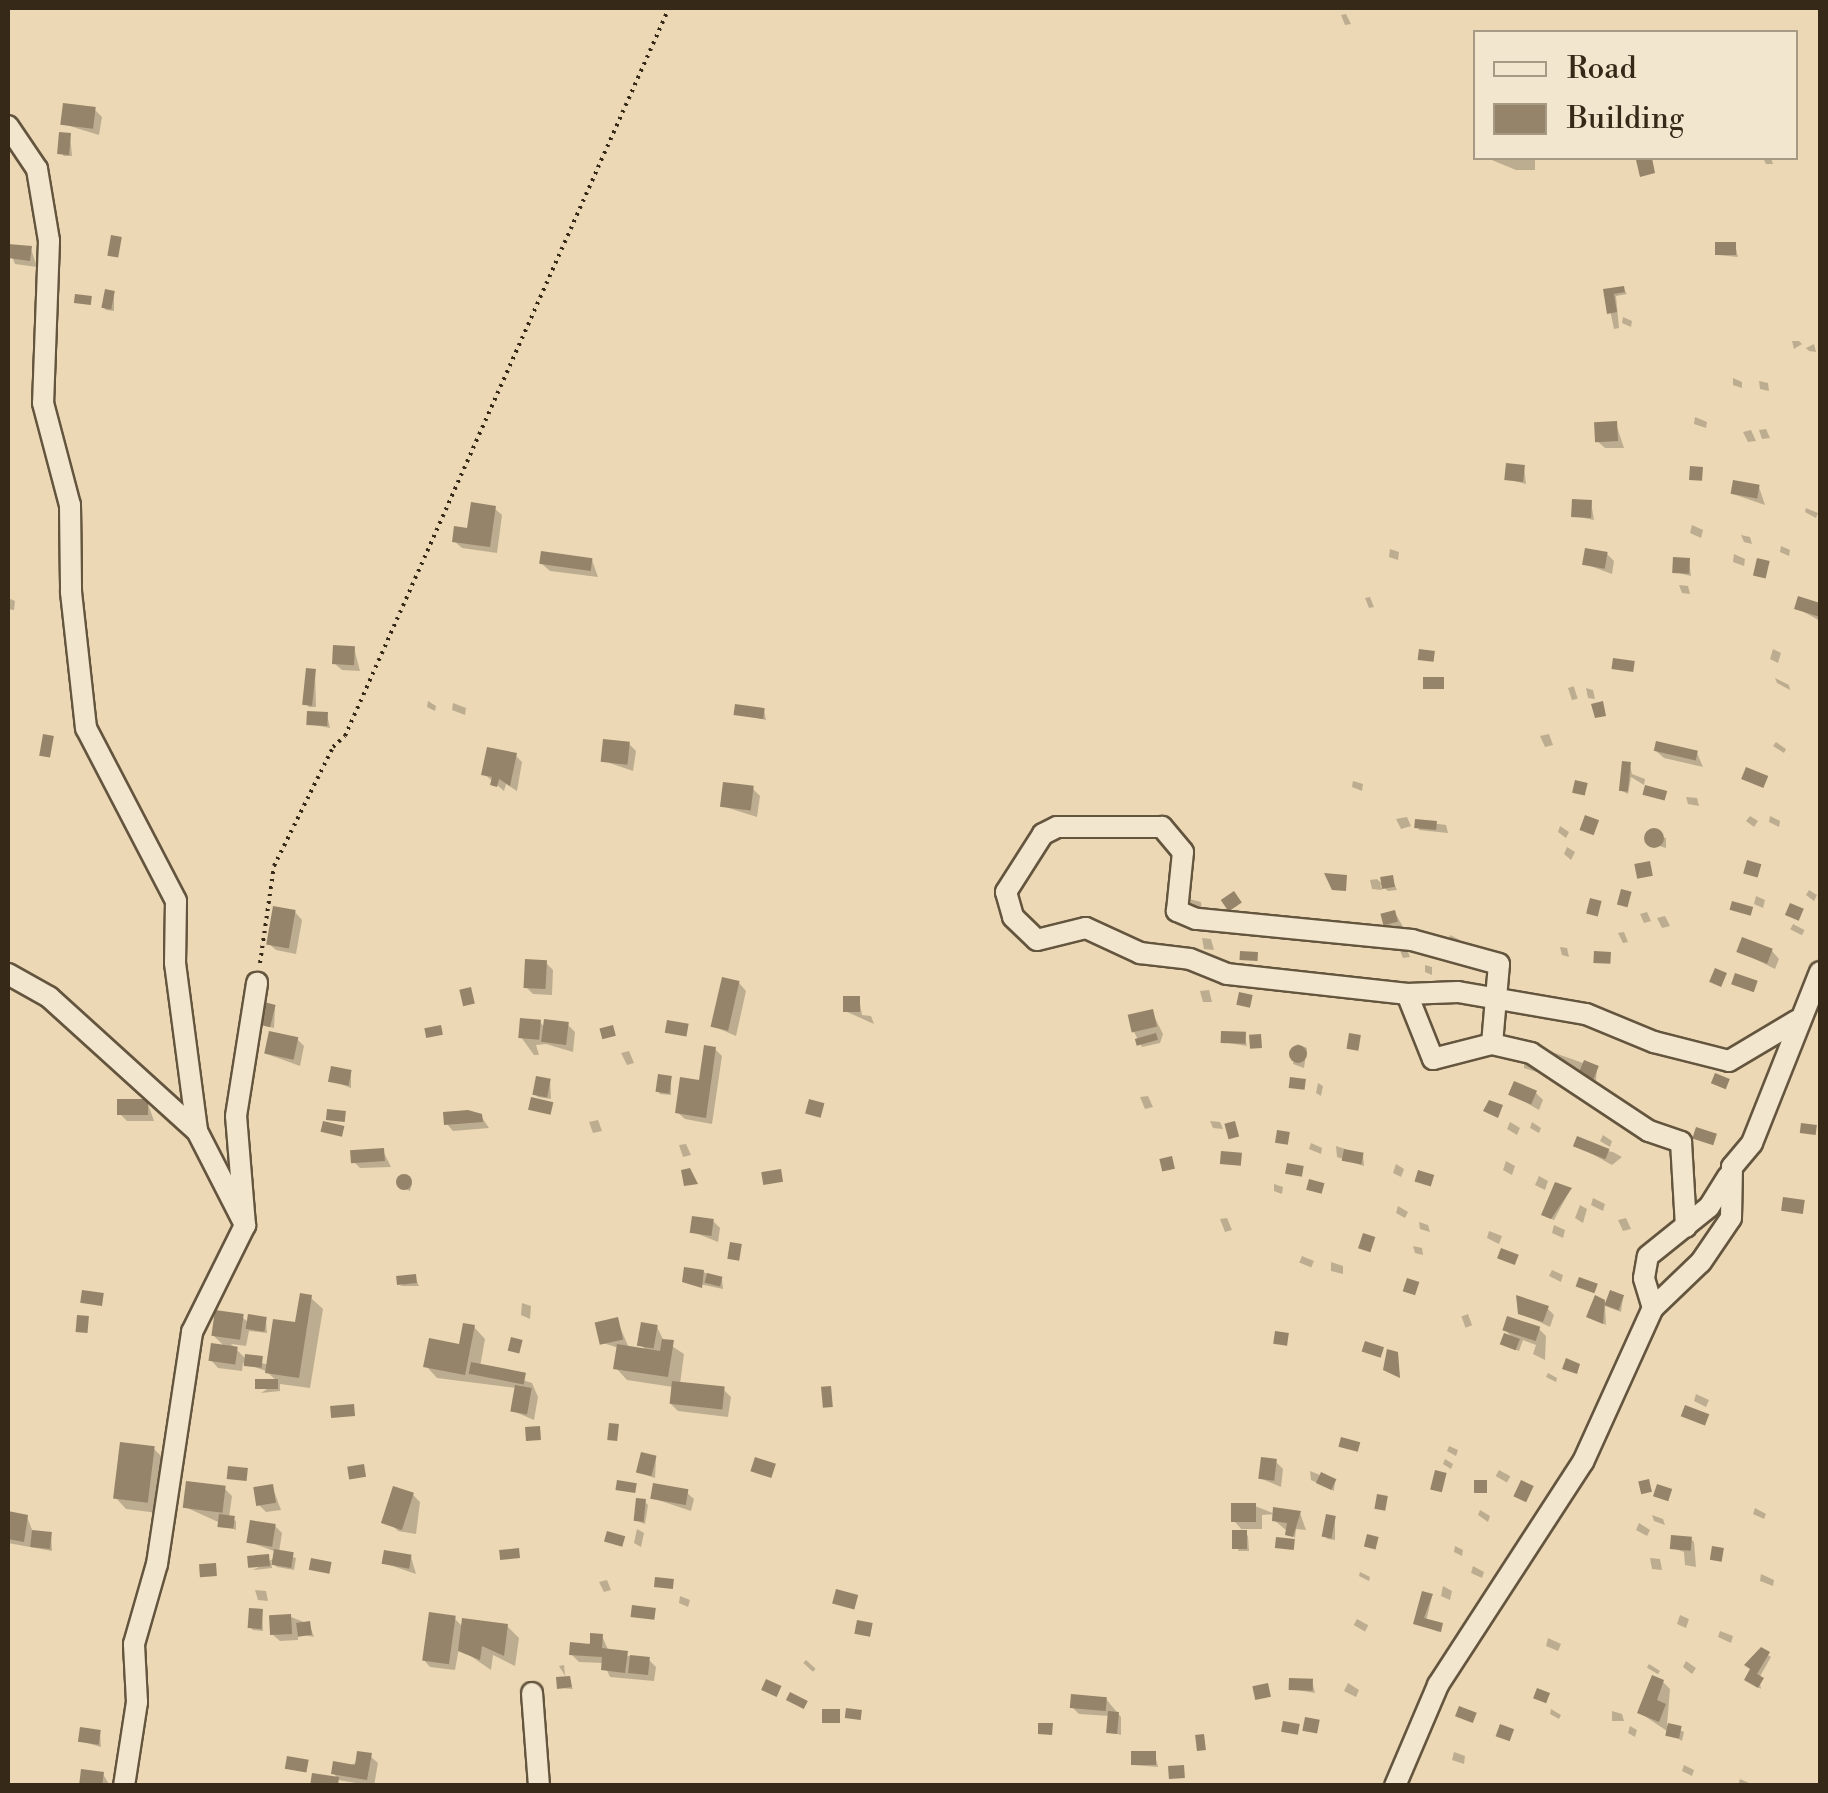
<!DOCTYPE html>
<html>
<head>
<meta charset="utf-8">
<style>
  body { margin:0 }
  #map { position:relative; width:1828px; height:1793px; overflow:hidden; background:#ecd8b4; font-family:"Libre Bodoni",serif }
  div>[style] { position:absolute }
  [style*='--x'] { left:calc(var(--x)*1px); top:calc(var(--y)*1px); width:calc(var(--w)*1px); rotate:calc(var(--a)*1deg) }
  .shadow>* { inset:0; background:#0003; transform-origin:0 0 }
  .building>* { inset:0; background:#958469; transform-origin:0 0 }
  .round { border-radius:50% }
  .path>* { height:4px; margin-top:-2px; transform-origin:0; background:repeating-linear-gradient(90deg,#362918 0 2.5px,transparent 0 7.5px) }
  .roads { filter:drop-shadow(2px 0 #64553f) drop-shadow(-2px 0 #64553f) drop-shadow(0 2px #64553f) drop-shadow(0 -2px #64553f) }
  .street>* { height:20px; margin:-10px; padding:0 10px; transform-origin:10px; border-radius:10px; background:#f3e6ce }
  span { translate:-50% -50%; white-space:nowrap; text-align:center; line-height:1.15; -webkit-text-stroke:10px #f3e6ce; paint-order:stroke }
  .frame { position:absolute; inset:0; border:10px solid #362918; pointer-events:none }
  .legend { position:absolute; left:1473px; top:30px; width:325px; height:130px; box-sizing:border-box; background:#f3e6ce; border:2px solid #a79a85; margin:0; padding:12px 18px; list-style:none; font-size:30px; color:#362918 }
  .legend li { display:flex; align-items:center; gap:20px; height:50px }
  .legend b { width:50px; border:2px solid #a79a85 }
</style>
</head>
<body>
<div id="map">
  <div class="shadow">
    <div style="clip-path:polygon(1346px 14px,1351px 24px,1345px 25px,1341px 15px)"></div>
    <div style="clip-path:polygon(95px 110px,102px 117px,99px 135px,63px 124px)"></div>
    <div style="clip-path:polygon(70px 135px,72px 156px,64px 156px,61px 153px)"></div>
    <div style="clip-path:polygon(1487px 158px,1535px 158px,1535px 170px,1516px 170px)"></div>
    <div style="clip-path:polygon(1763px 158px,1771px 158px,1773px 164px,1766px 164px)"></div>
    <div style="clip-path:polygon(1735px 244px,1738px 257px,1718px 255px)"></div>
    <div style="clip-path:polygon(8px 246px,31px 249px,37px 267px,15px 264px)"></div>
    <div style="clip-path:polygon(1623px 288px,1627px 294px,1616px 296px,1619px 328px,1614px 329px,1606px 291px)"></div>
    <div style="clip-path:polygon(114px 294px,114px 311px,106px 310px,103px 307px)"></div>
    <div style="clip-path:polygon(1623px 317px,1632px 321px,1631px 327px,1622px 323px)"></div>
    <div style="clip-path:polygon(1792px 341px,1799px 341px,1806px 348px,1814px 344px,1816px 352px,1809px 351px,1802px 344px,1794px 349px)"></div>
    <div style="clip-path:polygon(1733px 378px,1742px 382px,1742px 388px,1733px 385px)"></div>
    <div style="clip-path:polygon(1759px 381px,1768px 383px,1769px 391px,1760px 389px)"></div>
    <div style="clip-path:polygon(1695px 417px,1707px 422px,1706px 428px,1694px 424px)"></div>
    <div style="clip-path:polygon(1616px 424px,1624px 448px,1605px 448px,1597px 441px)"></div>
    <div style="clip-path:polygon(1766px 429px,1770px 438px,1762px 439px,1759px 430px)"></div>
    <div style="clip-path:polygon(1751px 430px,1756px 441px,1748px 442px,1743px 432px)"></div>
    <div style="clip-path:polygon(1524px 467px,1526px 484px,1507px 479px)"></div>
    <div style="clip-path:polygon(1759px 487px,1765px 505px,1733px 494px)"></div>
    <div style="clip-path:polygon(1591px 502px,1594px 520px,1574px 516px)"></div>
    <div style="clip-path:polygon(494px 508px,502px 515px,497px 553px,462px 548px,454px 541px)"></div>
    <div style="clip-path:polygon(1806px 508px,1818px 513px,1816px 518px,1805px 512px)"></div>
    <div style="clip-path:polygon(1692px 525px,1703px 530px,1701px 538px,1690px 533px)"></div>
    <div style="clip-path:polygon(1741px 535px,1750px 537px,1752px 544px,1744px 542px)"></div>
    <div style="clip-path:polygon(1781px 546px,1790px 550px,1789px 556px,1780px 552px)"></div>
    <div style="clip-path:polygon(1390px 549px,1399px 552px,1398px 560px,1389px 557px)"></div>
    <div style="clip-path:polygon(1607px 554px,1614px 561px,1612px 574px,1585px 564px)"></div>
    <div style="clip-path:polygon(1734px 554px,1745px 559px,1744px 566px,1733px 562px)"></div>
    <div style="clip-path:polygon(592px 560px,598px 577px,550px 571px,542px 564px)"></div>
    <div style="clip-path:polygon(1689px 560px,1691px 576px,1674px 572px)"></div>
    <div style="clip-path:polygon(1679px 585px,1688px 586px,1690px 594px,1682px 593px)"></div>
    <div style="clip-path:polygon(1370px 597px,1374px 607px,1369px 608px,1365px 598px)"></div>
    <div style="clip-path:polygon(8px 598px,15px 601px,14px 610px,8px 609px)"></div>
    <div style="clip-path:polygon(1800px 599px,1820px 606px,1820px 621px,1797px 608px)"></div>
    <div style="clip-path:polygon(354px 648px,360px 671px,342px 670px,334px 663px)"></div>
    <div style="clip-path:polygon(1773px 649px,1781px 653px,1778px 663px,1770px 659px)"></div>
    <div style="clip-path:polygon(315px 671px,316px 707px,309px 707px,306px 704px)"></div>
    <div style="clip-path:polygon(1775px 678px,1789px 685px,1790px 690px,1777px 683px)"></div>
    <div style="left:1568px;top:688px;width:6px;height:13px;rotate:-18deg"></div>
    <div style="clip-path:polygon(1586px 688px,1593px 690px,1595px 699px,1588px 698px)"></div>
    <div style="clip-path:polygon(428px 701px,436px 706px,435px 711px,427px 707px)"></div>
    <div style="clip-path:polygon(453px 703px,466px 708px,465px 715px,452px 710px)"></div>
    <div style="clip-path:polygon(764px 710px,766px 720px,736px 714px)"></div>
    <div style="clip-path:polygon(327px 714px,330px 728px,309px 724px)"></div>
    <div style="clip-path:polygon(1549px 734px,1553px 745px,1545px 747px,1540px 736px)"></div>
    <div style="clip-path:polygon(1776px 742px,1786px 749px,1784px 753px,1773px 746px)"></div>
    <div style="clip-path:polygon(629px 744px,636px 751px,633px 771px,604px 761px)"></div>
    <div style="clip-path:polygon(1656px 751px,1697px 753px,1703px 767px,1664px 758px)"></div>
    <div style="clip-path:polygon(515px 755px,522px 762px,517px 791px,506px 784px,504px 791px,484px 774px)"></div>
    <div style="clip-path:polygon(1630px 765px,1632px 774px,1645px 779px,1644px 785px,1631px 777px,1628px 794px,1620px 790px)"></div>
    <div style="clip-path:polygon(1353px 781px,1363px 784px,1362px 791px,1352px 787px)"></div>
    <div style="clip-path:polygon(753px 789px,760px 796px,757px 817px,722px 806px)"></div>
    <div style="clip-path:polygon(1686px 797px,1697px 798px,1699px 806px,1688px 804px)"></div>
    <div style="clip-path:polygon(1750px 816px,1758px 821px,1754px 827px,1746px 821px)"></div>
    <div style="clip-path:polygon(1770px 816px,1780px 821px,1779px 827px,1769px 822px)"></div>
    <div style="clip-path:polygon(1407px 817px,1411px 826px,1401px 829px,1396px 819px)"></div>
    <div style="clip-path:polygon(1417px 821px,1446px 825px,1448px 833px,1419px 830px)"></div>
    <div style="clip-path:polygon(1560px 826px,1569px 832px,1566px 838px,1558px 832px)"></div>
    <div style="clip-path:polygon(1646px 832px,1666px 838px,1666px 848px,1646px 842px)"></div>
    <div style="clip-path:polygon(1567px 847px,1575px 852px,1571px 860px,1564px 854px)"></div>
    <div style="clip-path:polygon(1392px 878px,1397px 890px,1388px 891px,1380px 884px,1382px 890px,1372px 889px,1370px 880px,1377px 879px,1384px 886px)"></div>
    <div style="clip-path:polygon(1809px 890px,1817px 895px,1814px 901px,1806px 895px)"></div>
    <div style="clip-path:polygon(1756px 896px,1765px 900px,1763px 908px,1754px 904px)"></div>
    <div style="clip-path:polygon(1189px 899px,1201px 902px,1202px 911px,1188px 905px)"></div>
    <div style="clip-path:polygon(295px 912px,302px 920px,296px 954px,276px 950px,268px 943px)"></div>
    <div style="clip-path:polygon(1647px 912px,1651px 921px,1644px 923px,1640px 914px)"></div>
    <div style="clip-path:polygon(1394px 913px,1397px 916px,1407px 934px,1386px 936px,1383px 915px)"></div>
    <div style="clip-path:polygon(1665px 916px,1670px 926px,1662px 928px,1657px 918px)"></div>
    <div style="left:1793px;top:924px;width:13px;height:6px;rotate:27deg"></div>
    <div style="clip-path:polygon(1624px 932px,1628px 942px,1623px 943px,1618px 933px)"></div>
    <div style="clip-path:polygon(1450px 935px,1460px 940px,1459px 945px,1449px 941px)"></div>
    <div style="clip-path:polygon(1202px 938px,1211px 939px,1214px 950px,1204px 949px)"></div>
    <div style="clip-path:polygon(1406px 947px,1410px 957px,1403px 958px,1399px 948px)"></div>
    <div style="clip-path:polygon(1560px 947px,1567px 948px,1569px 957px,1562px 955px)"></div>
    <div style="clip-path:polygon(1739px 951px,1772px 951px,1779px 959px,1775px 969px)"></div>
    <div style="clip-path:polygon(546px 963px,553px 970px,552px 995px,533px 994px,526px 987px)"></div>
    <div style="clip-path:polygon(1425px 965px,1432px 967px,1432px 975px,1425px 972px)"></div>
    <div style="clip-path:polygon(739px 983px,746px 991px,736px 1036px,713px 1026px)"></div>
    <div style="clip-path:polygon(1200px 991px,1209px 990px,1212px 1002px,1203px 1002px)"></div>
    <div style="clip-path:polygon(859px 998px,862px 1015px,871px 1016px,874px 1024px,845px 1011px)"></div>
    <div style="clip-path:polygon(275px 1007px,274px 1028px,265px 1026px,262px 1023px)"></div>
    <div style="clip-path:polygon(1152px 1012px,1163px 1034px,1160px 1043px,1142px 1047px,1134px 1032px)"></div>
    <div style="clip-path:polygon(540px 1022px,545px 1028px,568px 1025px,575px 1032px,573px 1052px,546px 1044px,536px 1045px,539px 1055px,534px 1055px,521px 1037px)"></div>
    <div style="clip-path:polygon(1244px 1035px,1247px 1046px,1223px 1042px)"></div>
    <div style="clip-path:polygon(297px 1039px,304px 1046px,300px 1066px,267px 1054px)"></div>
    <div style="clip-path:polygon(1297px 1044px,1307px 1048px,1304px 1068px,1293px 1064px)"></div>
    <div style="clip-path:polygon(715px 1049px,722px 1056px,712px 1124px,685px 1119px,677px 1112px,701px 1083px)"></div>
    <div style="clip-path:polygon(629px 1051px,634px 1063px,627px 1065px,621px 1053px)"></div>
    <div style="clip-path:polygon(1552px 1052px,1597px 1068px,1596px 1081px,1550px 1057px)"></div>
    <div style="clip-path:polygon(1524px 1059px,1545px 1069px,1543px 1074px,1524px 1068px)"></div>
    <div style="clip-path:polygon(351px 1073px,351px 1088px,330px 1080px)"></div>
    <div style="clip-path:polygon(671px 1078px,671px 1095px,660px 1094px,658px 1091px)"></div>
    <div style="clip-path:polygon(550px 1081px,551px 1099px,538px 1097px,535px 1094px)"></div>
    <div style="clip-path:polygon(1318px 1083px,1323px 1086px,1321px 1096px,1316px 1093px)"></div>
    <div style="clip-path:polygon(1536px 1093px,1543px 1100px,1539px 1110px,1511px 1094px)"></div>
    <div style="clip-path:polygon(1148px 1096px,1153px 1107px,1145px 1109px,1140px 1097px)"></div>
    <div style="clip-path:polygon(147px 1101px,154px 1121px,127px 1121px,120px 1114px)"></div>
    <div style="clip-path:polygon(481px 1116px,489px 1128px,453px 1131px,446px 1123px)"></div>
    <div style="clip-path:polygon(598px 1120px,602px 1131px,593px 1133px,589px 1122px)"></div>
    <div style="clip-path:polygon(1210px 1121px,1220px 1122px,1223px 1129px,1213px 1128px)"></div>
    <div style="clip-path:polygon(1510px 1122px,1520px 1128px,1517px 1135px,1507px 1129px)"></div>
    <div style="clip-path:polygon(1532px 1122px,1541px 1128px,1539px 1133px,1530px 1128px)"></div>
    <div style="clip-path:polygon(1603px 1135px,1612px 1141px,1610px 1147px,1600px 1141px)"></div>
    <div style="clip-path:polygon(1311px 1143px,1322px 1148px,1321px 1154px,1309px 1149px)"></div>
    <div style="clip-path:polygon(679px 1145px,686px 1144px,691px 1155px,683px 1157px)"></div>
    <div style="clip-path:polygon(1576px 1145px,1613px 1152px,1622px 1157px,1612px 1165px)"></div>
    <div style="clip-path:polygon(1336px 1146px,1363px 1155px,1364px 1166px,1337px 1157px)"></div>
    <div style="clip-path:polygon(383px 1151px,391px 1167px,360px 1168px,353px 1161px)"></div>
    <div style="clip-path:polygon(1506px 1161px,1515px 1166px,1512px 1175px,1503px 1170px)"></div>
    <div style="clip-path:polygon(1396px 1164px,1404px 1169px,1401px 1177px,1393px 1173px)"></div>
    <div style="clip-path:polygon(1539px 1176px,1548px 1181px,1545px 1190px,1535px 1185px)"></div>
    <div style="clip-path:polygon(403px 1178px,412px 1183px,410px 1191px,401px 1187px)"></div>
    <div style="clip-path:polygon(1274px 1184px,1283px 1187px,1282px 1194px,1274px 1191px)"></div>
    <div style="clip-path:polygon(1570px 1190px,1554px 1220px,1546px 1217px)"></div>
    <div style="clip-path:polygon(1593px 1198px,1605px 1204px,1603px 1211px,1591px 1205px)"></div>
    <div style="clip-path:polygon(1580px 1205px,1587px 1209px,1583px 1223px,1575px 1218px)"></div>
    <div style="clip-path:polygon(1398px 1206px,1408px 1212px,1405px 1218px,1396px 1213px)"></div>
    <div style="clip-path:polygon(1227px 1218px,1232px 1230px,1225px 1232px,1220px 1219px)"></div>
    <div style="clip-path:polygon(1626px 1218px,1631px 1229px,1623px 1231px,1618px 1220px)"></div>
    <div style="clip-path:polygon(713px 1221px,720px 1228px,718px 1242px,693px 1232px)"></div>
    <div style="clip-path:polygon(1419px 1222px,1428px 1225px,1430px 1232px,1420px 1229px)"></div>
    <div style="clip-path:polygon(1554px 1225px,1565px 1230px,1563px 1238px,1552px 1233px)"></div>
    <div style="clip-path:polygon(1489px 1231px,1502px 1236px,1499px 1244px,1487px 1238px)"></div>
    <div style="clip-path:polygon(1413px 1246px,1422px 1248px,1423px 1255px,1415px 1253px)"></div>
    <div style="left:1302px;top:1256px;width:13px;height:7px;rotate:23deg"></div>
    <div style="clip-path:polygon(1331px 1262px,1343px 1266px,1343px 1274px,1331px 1271px)"></div>
    <div style="clip-path:polygon(1552px 1270px,1563px 1275px,1561px 1282px,1549px 1276px)"></div>
    <div style="clip-path:polygon(703px 1272px,722px 1279px,723px 1289px,685px 1281px)"></div>
    <div style="clip-path:polygon(415px 1277px,419px 1286px,400px 1286px)"></div>
    <div style="clip-path:polygon(1623px 1297px,1621px 1312px,1605px 1306px,1606px 1325px,1589px 1317px,1597px 1299px,1607px 1303px)"></div>
    <div style="clip-path:polygon(311px 1298px,323px 1309px,310px 1388px,280px 1384px,280px 1391px,261px 1393px,278px 1382px,266px 1371px,243px 1363px,242px 1371px,218px 1368px,211px 1360px,226px 1348px,213px 1335px,242px 1317px,249px 1323px,266px 1320px,267px 1333px,249px 1331px,246px 1346px,231px 1344px,246px 1359px,269px 1365px)"></div>
    <div style="clip-path:polygon(522px 1303px,531px 1306px,530px 1319px,521px 1315px)"></div>
    <div style="clip-path:polygon(1547px 1308px,1554px 1315px,1550px 1327px,1521px 1313px)"></div>
    <div style="left:1468px;top:1314px;width:12px;height:7px;rotate:70deg"></div>
    <div style="clip-path:polygon(617px 1320px,629px 1348px,647px 1351px,641px 1345px,657px 1327px,664px 1341px,684px 1354px,680px 1384px,724px 1390px,731px 1397px,728px 1417px,678px 1411px,671px 1404px,673px 1387px,627px 1380px,616px 1368px,619px 1348px,603px 1343px)"></div>
    <div style="clip-path:polygon(474px 1327px,485px 1339px,480px 1367px,532px 1383px,538px 1397px,534px 1420px,513px 1411px,517px 1388px,437px 1378px,426px 1366px,461px 1347px)"></div>
    <div style="clip-path:polygon(1504px 1329px,1539px 1329px,1546px 1336px,1545px 1360px,1533px 1354px,1536px 1345px,1523px 1340px,1519px 1351px,1505px 1346px,1515px 1340px)"></div>
    <div style="clip-path:polygon(1548px 1373px,1557px 1378px,1556px 1382px,1546px 1377px)"></div>
    <div style="clip-path:polygon(1696px 1394px,1709px 1400px,1706px 1407px,1694px 1401px)"></div>
    <div style="clip-path:polygon(1449px 1446px,1458px 1450px,1456px 1456px,1447px 1451px)"></div>
    <div style="clip-path:polygon(154px 1449px,165px 1460px,158px 1513px,126px 1509px,115px 1497px)"></div>
    <div style="clip-path:polygon(656px 1458px,655px 1478px,638px 1472px)"></div>
    <div style="clip-path:polygon(1445px 1459px,1453px 1464px,1451px 1469px,1443px 1464px)"></div>
    <div style="clip-path:polygon(1276px 1462px,1283px 1469px,1281px 1487px,1260px 1478px)"></div>
    <div style="left:1499px;top:1470px;width:13px;height:7px;rotate:29deg"></div>
    <div style="clip-path:polygon(1310px 1471px,1335px 1481px,1334px 1491px,1311px 1480px)"></div>
    <div style="clip-path:polygon(272px 1486px,281px 1510px,266px 1512px,259px 1505px)"></div>
    <div style="clip-path:polygon(225px 1489px,232px 1496px,229px 1518px,236px 1521px,236px 1530px,185px 1507px)"></div>
    <div style="clip-path:polygon(686px 1492px,694px 1499px,691px 1511px,652px 1498px)"></div>
    <div style="clip-path:polygon(413px 1495px,420px 1502px,416px 1534px,398px 1531px,391px 1524px)"></div>
    <div style="clip-path:polygon(645px 1502px,648px 1505px,645px 1524px,635px 1520px)"></div>
    <div style="clip-path:polygon(1255px 1506px,1275px 1514px,1262px 1515px,1262px 1529px,1241px 1529px,1248px 1536px,1249px 1551px,1238px 1551px,1245px 1533px,1234px 1521px)"></div>
    <div style="clip-path:polygon(1755px 1508px,1766px 1514px,1764px 1519px,1753px 1514px)"></div>
    <div style="clip-path:polygon(1480px 1510px,1490px 1516px,1488px 1522px,1478px 1515px)"></div>
    <div style="clip-path:polygon(1300px 1513px,1306px 1530px,1296px 1529px,1295px 1538px,1273px 1519px)"></div>
    <div style="clip-path:polygon(8px 1514px,27px 1517px,33px 1532px,51px 1535px,52px 1551px,8px 1543px)"></div>
    <div style="clip-path:polygon(1652px 1515px,1663px 1519px,1665px 1525px,1654px 1521px)"></div>
    <div style="clip-path:polygon(1335px 1518px,1335px 1540px,1328px 1539px,1325px 1537px)"></div>
    <div style="clip-path:polygon(1639px 1523px,1650px 1530px,1647px 1536px,1636px 1530px)"></div>
    <div style="clip-path:polygon(275px 1526px,282px 1533px,279px 1552px,296px 1558px,294px 1570px,277px 1567px,271px 1561px,272px 1568px,253px 1570px,282px 1554px,249px 1542px)"></div>
    <div style="clip-path:polygon(637px 1529px,644px 1533px,641px 1547px,634px 1543px)"></div>
    <div style="clip-path:polygon(1691px 1539px,1694px 1542px,1696px 1567px,1685px 1565px,1684px 1552px,1672px 1548px)"></div>
    <div style="clip-path:polygon(1455px 1546px,1463px 1550px,1462px 1556px,1454px 1552px)"></div>
    <div style="clip-path:polygon(411px 1557px,416px 1574px,384px 1563px)"></div>
    <div style="clip-path:polygon(1650px 1558px,1660px 1559px,1662px 1570px,1652px 1569px)"></div>
    <div style="clip-path:polygon(1473px 1566px,1484px 1572px,1482px 1578px,1471px 1573px)"></div>
    <div style="clip-path:polygon(1360px 1572px,1370px 1577px,1369px 1581px,1359px 1576px)"></div>
    <div style="clip-path:polygon(1761px 1574px,1774px 1580px,1773px 1586px,1760px 1581px)"></div>
    <div style="clip-path:polygon(607px 1580px,611px 1590px,604px 1592px,599px 1582px)"></div>
    <div style="clip-path:polygon(1443px 1586px,1452px 1591px,1450px 1600px,1441px 1596px)"></div>
    <div style="clip-path:polygon(255px 1590px,266px 1591px,268px 1601px,258px 1600px)"></div>
    <div style="clip-path:polygon(680px 1596px,690px 1600px,688px 1607px,679px 1603px)"></div>
    <div style="clip-path:polygon(1432px 1596px,1426px 1622px,1440px 1625px,1439px 1632px,1416px 1623px)"></div>
    <div style="clip-path:polygon(262px 1611px,263px 1631px,253px 1630px,250px 1627px)"></div>
    <div style="clip-path:polygon(1680px 1615px,1689px 1619px,1686px 1628px,1677px 1624px)"></div>
    <div style="clip-path:polygon(291px 1617px,309px 1624px,314px 1637px,298px 1634px,298px 1640px,280px 1641px,272px 1634px)"></div>
    <div style="clip-path:polygon(455px 1619px,463px 1627px,507px 1626px,519px 1638px,515px 1666px,493px 1655px,491px 1670px,459px 1648px,455px 1670px,430px 1667px,423px 1659px)"></div>
    <div style="left:1357px;top:1619px;width:13px;height:7px;rotate:29deg"></div>
    <div style="clip-path:polygon(1720px 1631px,1733px 1636px,1731px 1643px,1718px 1637px)"></div>
    <div style="clip-path:polygon(602px 1636px,609px 1652px,649px 1660px,656px 1667px,654px 1681px,610px 1677px,604px 1663px,579px 1662px,571px 1654px)"></div>
    <div style="clip-path:polygon(1548px 1638px,1561px 1644px,1558px 1651px,1546px 1646px)"></div>
    <div style="clip-path:polygon(1762px 1651px,1771px 1657px,1759px 1678px,1761px 1689px,1750px 1682px)"></div>
    <div style="left:806px;top:1660px;width:13px;height:4px;rotate:42deg"></div>
    <div style="clip-path:polygon(1686px 1661px,1696px 1668px,1692px 1674px,1683px 1667px)"></div>
    <div style="left:1649px;top:1664px;width:13px;height:4px;rotate:32deg"></div>
    <div style="clip-path:polygon(564px 1665px,565px 1675px,573px 1689px,559px 1688px,567px 1679px,559px 1666px)"></div>
    <div style="clip-path:polygon(1312px 1681px,1315px 1693px,1291px 1689px)"></div>
    <div style="clip-path:polygon(1663px 1682px,1670px 1689px,1667px 1725px,1684px 1732px,1682px 1741px,1640px 1713px)"></div>
    <div style="clip-path:polygon(1348px 1683px,1359px 1690px,1356px 1697px,1344px 1691px)"></div>
    <div style="clip-path:polygon(1106px 1699px,1121px 1717px,1121px 1735px,1110px 1732px,1110px 1716px,1079px 1714px,1072px 1707px)"></div>
    <div style="clip-path:polygon(1551px 1709px,1561px 1715px,1559px 1719px,1550px 1714px)"></div>
    <div style="clip-path:polygon(1612px 1711px,1622px 1714px,1624px 1721px,1612px 1721px)"></div>
    <div style="clip-path:polygon(1630px 1726px,1637px 1730px,1635px 1737px,1628px 1733px)"></div>
    <div style="clip-path:polygon(100px 1733px,101px 1747px,80px 1741px)"></div>
    <div style="clip-path:polygon(1454px 1752px,1465px 1756px,1464px 1764px,1452px 1760px)"></div>
    <div style="clip-path:polygon(1155px 1754px,1158px 1767px,1133px 1765px)"></div>
    <div style="clip-path:polygon(370px 1756px,378px 1763px,374px 1786px,338px 1780px,334px 1773px)"></div>
    <div style="clip-path:polygon(1684px 1765px,1694px 1770px,1692px 1776px,1682px 1771px)"></div>
    <div style="clip-path:polygon(103px 1774px,110px 1786px,82px 1786px)"></div>
    <div style="clip-path:polygon(1740px 1779px,1756px 1786px,1738px 1786px)"></div>
  </div>
  <div class="building">
    <div style="left:63px;top:103px;width:33px;height:22px;rotate:7deg"></div>
    <div style="left:59px;top:132px;width:12px;height:22px;rotate:5deg"></div>
    <div style="clip-path:polygon(1652px 158px,1655px 173px,1640px 177px,1636px 160px)"></div>
    <div style="left:111px;top:235px;width:11px;height:21px;rotate:10deg"></div>
    <div style="left:1736px;top:242px;width:13px;height:21px;rotate:90deg"></div>
    <div style="clip-path:polygon(8px 244px,32px 246px,30px 261px,8px 258px)"></div>
    <div style="clip-path:polygon(1624px 286px,1625px 292px,1614px 294px,1617px 312px,1607px 314px,1603px 289px)"></div>
    <div style="left:105px;top:289px;width:10px;height:19px;rotate:11deg"></div>
    <div style="left:75px;top:294px;width:17px;height:9px;rotate:7deg"></div>
    <div style="left:1617px;top:421px;width:20px;height:23px;rotate:87deg"></div>
    <div style="left:1506px;top:463px;width:19px;height:17px;rotate:6deg"></div>
    <div style="left:1690px;top:466px;width:13px;height:14px;rotate:4deg"></div>
    <div style="left:1733px;top:480px;width:27px;height:14px;rotate:10deg"></div>
    <div style="left:1572px;top:499px;width:20px;height:18px;rotate:3deg"></div>
    <div style="clip-path:polygon(471px 502px,496px 506px,490px 547px,452px 542px,454px 526px,467px 528px)"></div>
    <div style="left:1585px;top:548px;width:23px;height:17px;rotate:10deg"></div>
    <div style="left:541px;top:551px;width:52px;height:13px;rotate:8deg"></div>
    <div style="left:1673px;top:557px;width:17px;height:16px;rotate:3deg"></div>
    <div style="left:1757px;top:558px;width:13px;height:18px;rotate:13deg"></div>
    <div style="clip-path:polygon(1798px 596px,1820px 603px,1820px 617px,1794px 609px)"></div>
    <div style="left:333px;top:645px;width:22px;height:19px;rotate:3deg"></div>
    <div style="left:1419px;top:649px;width:16px;height:11px;rotate:7deg"></div>
    <div style="left:1613px;top:658px;width:22px;height:11px;rotate:8deg"></div>
    <div style="left:306px;top:668px;width:10px;height:37px;rotate:6deg"></div>
    <div style="left:1423px;top:677px;width:21px;height:12px"></div>
    <div style="clip-path:polygon(1603px 701px,1606px 716px,1595px 718px,1591px 704px)"></div>
    <div style="left:735px;top:704px;width:30px;height:11px;rotate:8deg"></div>
    <div style="left:307px;top:711px;width:21px;height:14px;rotate:3deg"></div>
    <div style="left:43px;top:734px;width:11px;height:22px;rotate:10deg"></div>
    <div style="left:603px;top:739px;width:27px;height:23px;rotate:6deg"></div>
    <div style="left:1656px;top:741px;width:43px;height:10px;rotate:13deg"></div>
    <div style="clip-path:polygon(487px 747px,517px 753px,510px 786px,499px 779px,497px 787px,490px 785px,492px 777px,481px 775px)"></div>
    <div style="left:1622px;top:761px;width:9px;height:30px;rotate:6deg"></div>
    <div style="left:1746px;top:767px;width:24px;height:13px;rotate:22deg"></div>
    <div style="left:1575px;top:780px;width:13px;height:13px;rotate:13deg"></div>
    <div style="left:723px;top:782px;width:31px;height:25px;rotate:7deg"></div>
    <div style="left:1645px;top:785px;width:23px;height:10px;rotate:15deg"></div>
    <div style="left:1585px;top:815px;width:15px;height:16px;rotate:20deg"></div>
    <div style="left:1415px;top:819px;width:22px;height:9px;rotate:5deg"></div>
    <div class="round" style="left:1644px;top:828px;width:20px;height:20px"></div>
    <div style="left:1747px;top:860px;width:15px;height:14px;rotate:16deg"></div>
    <div style="left:1650px;top:861px;width:15px;height:16px;rotate:79deg"></div>
    <div style="clip-path:polygon(1324px 873px,1347px 875px,1346px 891px,1332px 890px)"></div>
    <div style="left:1393px;top:875px;width:12px;height:13px;rotate:81deg"></div>
    <div style="left:1621px;top:889px;width:11px;height:16px;rotate:15deg"></div>
    <div style="left:1234px;top:891px;width:14px;height:16px;rotate:56deg"></div>
    <div style="left:1590px;top:898px;width:12px;height:16px;rotate:14deg"></div>
    <div style="left:1732px;top:901px;width:22px;height:9px;rotate:16deg"></div>
    <div style="left:1790px;top:903px;width:15px;height:13px;rotate:23deg"></div>
    <div style="left:273px;top:906px;width:23px;height:39px;rotate:10deg"></div>
    <div style="left:1395px;top:910px;width:12px;height:15px;rotate:76deg"></div>
    <div style="left:1742px;top:937px;width:33px;height:16px;rotate:21deg"></div>
    <div style="left:1240px;top:951px;width:18px;height:9px;rotate:3deg"></div>
    <div style="left:1594px;top:951px;width:17px;height:12px;rotate:3deg"></div>
    <div style="left:525px;top:959px;width:22px;height:29px;rotate:3deg"></div>
    <div style="left:1715px;top:968px;width:13px;height:15px;rotate:23deg"></div>
    <div style="left:1735px;top:973px;width:24px;height:12px;rotate:19deg"></div>
    <div style="left:722px;top:977px;width:18px;height:51px;rotate:13deg"></div>
    <div style="left:471px;top:987px;width:17px;height:12px;rotate:77deg"></div>
    <div style="left:1239px;top:992px;width:14px;height:13px;rotate:12deg"></div>
    <div style="left:843px;top:996px;width:17px;height:16px"></div>
    <div style="left:264px;top:1002px;width:12px;height:23px;rotate:14deg"></div>
    <div style="left:1153px;top:1009px;width:18px;height:26px;rotate:77deg"></div>
    <div style="left:520px;top:1018px;width:21px;height:20px;rotate:5deg"></div>
    <div style="left:544px;top:1019px;width:25px;height:23px;rotate:7deg"></div>
    <div style="left:667px;top:1020px;width:22px;height:13px;rotate:10deg"></div>
    <div style="left:441px;top:1025px;width:10px;height:17px;rotate:79deg"></div>
    <div style="left:613px;top:1025px;width:11px;height:14px;rotate:75deg"></div>
    <div style="left:269px;top:1031px;width:30px;height:23px;rotate:12deg"></div>
    <div style="left:1221px;top:1031px;width:25px;height:12px;rotate:2deg"></div>
    <div style="left:1156px;top:1033px;width:7px;height:22px;rotate:74deg"></div>
    <div style="left:1349px;top:1033px;width:12px;height:16px;rotate:9deg"></div>
    <div style="left:1261px;top:1034px;width:14px;height:12px;rotate:86deg"></div>
    <div style="clip-path:polygon(704px 1045px,716px 1047px,706px 1118px,675px 1113px,680px 1077px,699px 1080px)"></div>
    <div class="round" style="left:1289px;top:1045px;width:18px;height:18px"></div>
    <div style="left:1584px;top:1060px;width:16px;height:14px;rotate:22deg"></div>
    <div style="left:331px;top:1066px;width:21px;height:16px;rotate:11deg"></div>
    <div style="left:1715px;top:1073px;width:16px;height:11px;rotate:22deg"></div>
    <div style="left:658px;top:1074px;width:14px;height:18px;rotate:8deg"></div>
    <div style="left:536px;top:1076px;width:15px;height:19px;rotate:11deg"></div>
    <div style="left:1290px;top:1077px;width:16px;height:11px;rotate:7deg"></div>
    <div style="left:1514px;top:1081px;width:25px;height:15px;rotate:23deg"></div>
    <div style="left:531px;top:1097px;width:23px;height:13px;rotate:13deg"></div>
    <div style="left:117px;top:1099px;width:31px;height:16px"></div>
    <div style="left:809px;top:1099px;width:16px;height:15px;rotate:15deg"></div>
    <div style="clip-path:polygon(1489px 1100px,1503px 1105px,1498px 1118px,1483px 1111px)"></div>
    <div style="left:327px;top:1109px;width:19px;height:11px;rotate:6deg"></div>
    <div style="clip-path:polygon(468px 1110px,482px 1114px,483px 1122px,444px 1125px,443px 1112px)"></div>
    <div style="left:323px;top:1121px;width:22px;height:11px;rotate:13deg"></div>
    <div style="left:1235px;top:1121px;width:16px;height:11px;rotate:75deg"></div>
    <div style="left:1801px;top:1123px;width:16px;height:10px;rotate:7deg"></div>
    <div style="left:1696px;top:1127px;width:22px;height:12px;rotate:18deg"></div>
    <div style="left:1277px;top:1130px;width:13px;height:13px;rotate:9deg"></div>
    <div style="left:1577px;top:1136px;width:35px;height:11px;rotate:22deg"></div>
    <div style="left:384px;top:1148px;width:13px;height:34px;rotate:86deg"></div>
    <div style="left:1344px;top:1149px;width:20px;height:12px;rotate:11deg"></div>
    <div style="left:1221px;top:1151px;width:21px;height:13px;rotate:5deg"></div>
    <div style="left:1172px;top:1156px;width:13px;height:13px;rotate:77deg"></div>
    <div style="left:1287px;top:1163px;width:17px;height:11px;rotate:10deg"></div>
    <div style="clip-path:polygon(690px 1168px,698px 1184px,684px 1186px,681px 1170px)"></div>
    <div style="left:781px;top:1169px;width:13px;height:20px;rotate:81deg"></div>
    <div style="left:1418px;top:1170px;width:17px;height:12px;rotate:17deg"></div>
    <div class="round" style="left:396px;top:1174px;width:16px;height:16px"></div>
    <div style="left:1309px;top:1179px;width:16px;height:11px;rotate:15deg"></div>
    <div style="clip-path:polygon(1555px 1182px,1572px 1188px,1551px 1219px,1541px 1215px)"></div>
    <div style="left:1783px;top:1197px;width:22px;height:14px;rotate:8deg"></div>
    <div style="left:692px;top:1216px;width:22px;height:17px;rotate:8deg"></div>
    <div style="left:1363px;top:1233px;width:13px;height:16px;rotate:18deg"></div>
    <div style="left:730px;top:1242px;width:12px;height:17px;rotate:9deg"></div>
    <div style="left:1501px;top:1248px;width:19px;height:11px;rotate:21deg"></div>
    <div style="clip-path:polygon(684px 1267px,704px 1270px,702px 1288px,682px 1282px)"></div>
    <div style="left:707px;top:1273px;width:16px;height:10px;rotate:14deg"></div>
    <div style="left:416px;top:1274px;width:9px;height:20px;rotate:84deg"></div>
    <div style="left:1579px;top:1277px;width:20px;height:10px;rotate:20deg"></div>
    <div style="left:1407px;top:1278px;width:13px;height:14px;rotate:18deg"></div>
    <div style="left:82px;top:1290px;width:22px;height:13px;rotate:8deg"></div>
    <div style="left:1610px;top:1290px;width:15px;height:16px;rotate:20deg"></div>
    <div style="clip-path:polygon(300px 1293px,312px 1295px,299px 1378px,265px 1373px,273px 1319px,295px 1322px)"></div>
    <div style="clip-path:polygon(1516px 1295px,1549px 1306px,1543px 1322px,1518px 1314px)"></div>
    <div style="clip-path:polygon(1595px 1295px,1605px 1300px,1603px 1324px,1586px 1317px)"></div>
    <div style="left:215px;top:1310px;width:29px;height:26px;rotate:8deg"></div>
    <div style="left:248px;top:1314px;width:19px;height:15px;rotate:9deg"></div>
    <div style="left:77px;top:1315px;width:12px;height:17px;rotate:5deg"></div>
    <div style="left:1507px;top:1316px;width:35px;height:15px;rotate:18deg"></div>
    <div style="left:618px;top:1317px;width:23px;height:24px;rotate:77deg"></div>
    <div style="left:641px;top:1322px;width:17px;height:24px;rotate:10deg"></div>
    <div style="clip-path:polygon(463px 1323px,475px 1325px,465px 1375px,423px 1367px,429px 1338px,459px 1344px)"></div>
    <div style="left:1275px;top:1331px;width:14px;height:13px;rotate:8deg"></div>
    <div style="left:1504px;top:1333px;width:17px;height:12px;rotate:21deg"></div>
    <div style="left:511px;top:1337px;width:12px;height:14px;rotate:14deg"></div>
    <div style="clip-path:polygon(662px 1339px,674px 1340px,668px 1377px,613px 1369px,617px 1344px,660px 1351px)"></div>
    <div style="left:1365px;top:1341px;width:20px;height:11px;rotate:18deg"></div>
    <div style="left:211px;top:1343px;width:27px;height:18px;rotate:8deg"></div>
    <div style="clip-path:polygon(1387px 1349px,1398px 1352px,1400px 1378px,1383px 1370px)"></div>
    <div style="left:245px;top:1354px;width:18px;height:12px;rotate:6deg"></div>
    <div style="clip-path:polygon(1566px 1358px,1580px 1364px,1577px 1374px,1562px 1369px)"></div>
    <div style="left:471px;top:1362px;width:56px;height:12px;rotate:11deg"></div>
    <div style="left:278px;top:1379px;width:10px;height:23px;rotate:90deg"></div>
    <div style="left:672px;top:1381px;width:53px;height:23px;rotate:6deg"></div>
    <div style="left:515px;top:1385px;width:17px;height:27px;rotate:10deg"></div>
    <div style="left:831px;top:1386px;width:21px;height:10px;rotate:85deg"></div>
    <div style="left:354px;top:1404px;width:12px;height:24px;rotate:85deg"></div>
    <div style="left:1685px;top:1405px;width:26px;height:12px;rotate:21deg"></div>
    <div style="left:609px;top:1423px;width:10px;height:17px;rotate:6deg"></div>
    <div style="left:540px;top:1426px;width:14px;height:15px;rotate:86deg"></div>
    <div style="left:1341px;top:1437px;width:20px;height:10px;rotate:15deg"></div>
    <div style="left:120px;top:1442px;width:35px;height:57px;rotate:7deg"></div>
    <div style="left:641px;top:1452px;width:16px;height:21px;rotate:14deg"></div>
    <div style="left:755px;top:1457px;width:22px;height:15px;rotate:18deg"></div>
    <div style="left:1261px;top:1457px;width:16px;height:22px;rotate:7deg"></div>
    <div style="left:364px;top:1464px;width:13px;height:17px;rotate:81deg"></div>
    <div style="left:228px;top:1466px;width:20px;height:13px;rotate:6deg"></div>
    <div style="left:1435px;top:1470px;width:12px;height:20px;rotate:14deg"></div>
    <div style="left:1321px;top:1472px;width:17px;height:12px;rotate:25deg"></div>
    <div style="left:1649px;top:1479px;width:13px;height:11px;rotate:77deg"></div>
    <div style="left:617px;top:1480px;width:20px;height:10px;rotate:9deg"></div>
    <div style="left:1474px;top:1480px;width:13px;height:13px"></div>
    <div style="left:1521px;top:1480px;width:14px;height:18px;rotate:25deg"></div>
    <div style="left:186px;top:1481px;width:40px;height:27px;rotate:7deg"></div>
    <div style="left:653px;top:1483px;width:36px;height:16px;rotate:10deg"></div>
    <div style="left:273px;top:1484px;width:19px;height:20px;rotate:81deg"></div>
    <div style="left:1657px;top:1484px;width:16px;height:13px;rotate:18deg"></div>
    <div style="left:393px;top:1486px;width:22px;height:39px;rotate:18deg"></div>
    <div style="left:1377px;top:1494px;width:11px;height:15px;rotate:10deg"></div>
    <div style="left:636px;top:1498px;width:10px;height:23px;rotate:6deg"></div>
    <div style="left:1231px;top:1503px;width:25px;height:19px"></div>
    <div style="clip-path:polygon(1273px 1507px,1301px 1511px,1293px 1537px,1285px 1535px,1287px 1523px,1272px 1521px)"></div>
    <div style="clip-path:polygon(8px 1511px,28px 1515px,24px 1542px,8px 1539px)"></div>
    <div style="left:219px;top:1514px;width:16px;height:13px;rotate:7deg"></div>
    <div style="left:1326px;top:1514px;width:10px;height:23px;rotate:11deg"></div>
    <div style="left:250px;top:1520px;width:26px;height:23px;rotate:9deg"></div>
    <div style="left:32px;top:1530px;width:20px;height:17px;rotate:6deg"></div>
    <div style="left:1232px;top:1530px;width:15px;height:19px"></div>
    <div style="left:607px;top:1531px;width:19px;height:11px;rotate:16deg"></div>
    <div style="left:1367px;top:1534px;width:12px;height:13px;rotate:14deg"></div>
    <div style="left:1671px;top:1535px;width:21px;height:14px;rotate:5deg"></div>
    <div style="left:1276px;top:1537px;width:19px;height:11px;rotate:6deg"></div>
    <div style="left:1712px;top:1546px;width:12px;height:14px;rotate:9deg"></div>
    <div style="left:519px;top:1548px;width:10px;height:20px;rotate:84deg"></div>
    <div style="left:274px;top:1549px;width:20px;height:16px;rotate:9deg"></div>
    <div style="left:384px;top:1550px;width:28px;height:14px;rotate:10deg"></div>
    <div style="left:269px;top:1554px;width:12px;height:22px;rotate:85deg"></div>
    <div style="left:311px;top:1558px;width:21px;height:12px;rotate:11deg"></div>
    <div style="left:216px;top:1563px;width:13px;height:17px;rotate:86deg"></div>
    <div style="left:655px;top:1577px;width:19px;height:10px;rotate:6deg"></div>
    <div style="left:836px;top:1589px;width:23px;height:15px;rotate:15deg"></div>
    <div style="clip-path:polygon(1422px 1591px,1433px 1594px,1424px 1618px,1443px 1623px,1441px 1632px,1413px 1624px)"></div>
    <div style="left:632px;top:1605px;width:24px;height:12px;rotate:7deg"></div>
    <div style="left:249px;top:1608px;width:14px;height:20px;rotate:4deg"></div>
    <div style="left:429px;top:1612px;width:27px;height:49px;rotate:8deg"></div>
    <div style="left:291px;top:1614px;width:20px;height:22px;rotate:87deg"></div>
    <div style="clip-path:polygon(462px 1618px,508px 1624px,504px 1656px,482px 1646px,480px 1660px,458px 1651px)"></div>
    <div style="left:857px;top:1620px;width:16px;height:14px;rotate:11deg"></div>
    <div style="left:310px;top:1621px;width:14px;height:14px;rotate:82deg"></div>
    <div style="clip-path:polygon(590px 1633px,603px 1634px,602px 1648px,628px 1651px,625px 1673px,601px 1670px,602px 1657px,569px 1655px,570px 1642px,590px 1644px)"></div>
    <div style="clip-path:polygon(1761px 1647px,1770px 1652px,1757px 1674px,1764px 1678px,1758px 1688px,1744px 1680px,1750px 1669px,1744px 1665px)"></div>
    <div style="left:630px;top:1655px;width:20px;height:18px;rotate:6deg"></div>
    <div style="clip-path:polygon(1652px 1675px,1664px 1680px,1657px 1700px,1666px 1704px,1659px 1722px,1637px 1713px)"></div>
    <div style="clip-path:polygon(570px 1676px,572px 1687px,557px 1689px,556px 1677px)"></div>
    <div style="left:1289px;top:1678px;width:24px;height:12px;rotate:2deg"></div>
    <div style="left:766px;top:1679px;width:17px;height:12px;rotate:24deg"></div>
    <div style="left:1268px;top:1683px;width:14px;height:16px;rotate:78deg"></div>
    <div style="left:1537px;top:1688px;width:14px;height:11px;rotate:21deg"></div>
    <div style="left:790px;top:1692px;width:20px;height:9px;rotate:27deg"></div>
    <div style="left:1071px;top:1694px;width:36px;height:14px;rotate:5deg"></div>
    <div style="left:1459px;top:1706px;width:19px;height:11px;rotate:21deg"></div>
    <div style="left:846px;top:1708px;width:16px;height:10px;rotate:7deg"></div>
    <div style="left:822px;top:1709px;width:18px;height:14px"></div>
    <div style="left:1108px;top:1711px;width:11px;height:22px;rotate:5deg"></div>
    <div style="left:1305px;top:1717px;width:15px;height:14px;rotate:11deg"></div>
    <div style="left:1283px;top:1721px;width:17px;height:11px;rotate:10deg"></div>
    <div style="clip-path:polygon(1038px 1723px,1053px 1723px,1052px 1735px,1038px 1734px)"></div>
    <div style="left:1668px;top:1723px;width:14px;height:13px;rotate:12deg"></div>
    <div style="left:1500px;top:1724px;width:15px;height:13px;rotate:20deg"></div>
    <div style="left:80px;top:1727px;width:21px;height:15px;rotate:8deg"></div>
    <div style="left:1204px;top:1734px;width:16px;height:9px;rotate:83deg"></div>
    <div style="clip-path:polygon(357px 1751px,372px 1753px,367px 1780px,331px 1774px,333px 1761px,355px 1765px)"></div>
    <div style="left:1156px;top:1751px;width:14px;height:25px;rotate:90deg"></div>
    <div style="left:287px;top:1756px;width:22px;height:13px;rotate:10deg"></div>
    <div style="left:1184px;top:1765px;width:13px;height:16px;rotate:86deg"></div>
    <div style="clip-path:polygon(81px 1769px,104px 1772px,102px 1786px,79px 1786px)"></div>
    <div style="clip-path:polygon(312px 1773px,339px 1777px,338px 1786px,310px 1786px)"></div>
  </div>
  <div class="path">
    <div style="--x:260;--y:963;--w:98;--a:-81.8"></div>
    <div style="--x:274;--y:866;--w:133;--a:-63.6"></div>
    <div style="--x:333;--y:747;--w:16;--a:-43"></div>
    <div style="--x:345;--y:736;--w:797;--a:-66.01"></div>
  </div>
  <div class="roads">
    <div class="street">
      <div style="--x:8;--y:126;--w:52;--a:56"></div>
      <div style="--x:37;--y:169;--w:73;--a:80.5"></div>
      <div style="--x:49;--y:241;--w:162;--a:92.1"></div>
      <div style="--x:43;--y:403;--w:106;--a:75.2"></div>
      <div style="--x:70;--y:505;--w:87;--a:89.3"></div>
      <div style="--x:71;--y:592;--w:137;--a:83.7"></div>
      <div style="--x:86;--y:728;--w:195;--a:62.5"></div>
      <div style="--x:176;--y:901;--w:62;--a:90.9"></div>
      <div style="--x:175;--y:963;--w:169;--a:82.5"></div>
      <div style="--x:197;--y:1131;--w:106;--a:62.9"></div>
      <div style="--x:8;--y:974;--w:47;--a:29.3"></div>
      <div style="--x:49;--y:997;--w:200;--a:42.2"></div>
      <div style="--x:1407;--y:994;--w:51;--a:-2.2"></div>
      <div style="--x:1458;--y:992;--w:130;--a:9.8"></div>
      <div style="--x:1586;--y:1014;--w:74;--a:22.4"></div>
      <div style="--x:1654;--y:1042;--w:77;--a:14.2"></div>
      <div style="--x:1729;--y:1061;--w:78;--a:-30.8"></div>
      <div style="--x:1492;--y:1044;--w:80;--a:-85"></div>
      <div style="--x:1499;--y:964;--w:90;--a:-164.6"></div>
      <div style="--x:1412;--y:940;--w:217;--a:-174.4"></div>
      <div style="--x:1196;--y:919;--w:21;--a:-157"></div>
      <div style="--x:1177;--y:911;--w:59;--a:-84.2"></div>
      <div style="--x:1183;--y:852;--w:33;--a:-130"></div>
      <div style="--x:1162;--y:827;--w:105;--a:180"></div>
      <div style="--x:1057;--y:827;--w:16;--a:153"></div>
      <div style="--x:1043;--y:834;--w:69;--a:122.5"></div>
      <div style="--x:1006;--y:892;--w:26;--a:74"></div>
      <div style="--x:1013;--y:917;--w:33;--a:44"></div>
      <div style="--x:1037;--y:940;--w:50;--a:-13.8"></div>
      <div style="--x:1086;--y:928;--w:60;--a:24.8"></div>
      <div style="--x:1140;--y:953;--w:50;--a:6.8"></div>
      <div style="--x:1190;--y:959;--w:40;--a:22"></div>
      <div style="--x:1227;--y:974;--w:181;--a:6.3"></div>
      <div style="--x:1407;--y:994;--w:70;--a:68.2"></div>
      <div style="--x:1433;--y:1059;--w:61;--a:-14.3"></div>
      <div style="--x:1492;--y:1044;--w:40;--a:13"></div>
      <div style="--x:1531;--y:1053;--w:141;--a:33.5"></div>
      <div style="--x:1649;--y:1131;--w:34;--a:19"></div>
      <div style="--x:1681;--y:1142;--w:85;--a:86.6"></div>
      <div style="--x:1653;--y:1308;--w:31;--a:-107"></div>
      <div style="--x:1644;--y:1278;--w:22;--a:-80"></div>
      <div style="--x:1648;--y:1256;--w:78;--a:-38.8"></div>
      <div style="--x:1709;--y:1207;--w:36;--a:-58"></div>
      <div style="--x:532;--y:1693;--w:93;--a:85.7"></div>
      <div style="--x:124;--y:1786;--w:85;--a:-81.2"></div>
      <div style="--x:137;--y:1702;--w:58;--a:-93"></div>
      <div style="--x:134;--y:1644;--w:83;--a:-74"></div>
      <div style="--x:157;--y:1564;--w:235;--a:-81.4"></div>
      <div style="--x:192;--y:1332;--w:119;--a:-63.6"></div>
      <div style="--x:245;--y:1225;--w:109;--a:-94.7"></div>
      <div style="--x:236;--y:1116;--w:135;--a:-81"></div>
      <div style="--x:1395;--y:1786;--w:110;--a:-66.9"></div>
      <div style="--x:1438;--y:1685;--w:266;--a:-57"></div>
      <div style="--x:1583;--y:1462;--w:169;--a:-65.6"></div>
      <div style="--x:1653;--y:1308;--w:66;--a:-43.8"></div>
      <div style="--x:1701;--y:1262;--w:53;--a:-55.7"></div>
      <div style="--x:1731;--y:1218;--w:51;--a:-88.9"></div>
      <div style="--x:1732;--y:1167;--w:31;--a:-50"></div>
      <div style="--x:1752;--y:1143;--w:184;--a:-68.3"></div>
    </div>
  </div>
  <div class="frame"></div>
  <ul class="legend">
  <li><b style="height:12px;background:#f3e6ce"></b>Road</li>
  <li><b style="height:28px;background:#958469"></b>Building</li>
  </ul>
</div>
</body>
</html>
